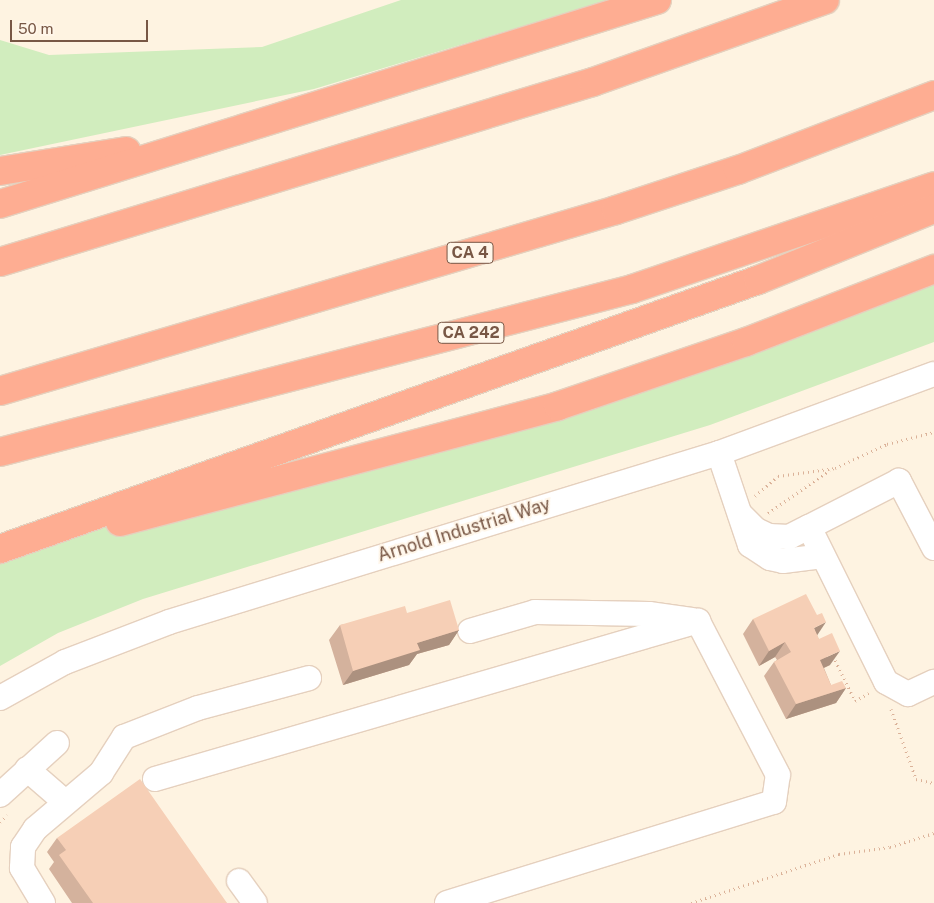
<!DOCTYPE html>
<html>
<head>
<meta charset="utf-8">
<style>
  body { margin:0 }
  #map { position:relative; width:934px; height:903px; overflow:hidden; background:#fef3e1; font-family:"Public Sans",sans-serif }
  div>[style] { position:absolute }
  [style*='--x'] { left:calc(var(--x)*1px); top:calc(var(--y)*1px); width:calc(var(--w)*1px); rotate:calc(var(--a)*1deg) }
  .green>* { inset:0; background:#d1edbe }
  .path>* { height:3px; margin-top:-1.5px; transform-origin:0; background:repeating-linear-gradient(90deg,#dbb299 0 1px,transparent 0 5px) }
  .roads { filter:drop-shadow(1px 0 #e5d0be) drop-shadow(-1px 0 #e5d0be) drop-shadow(0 1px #e5d0be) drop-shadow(0 -1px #e5d0be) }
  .minor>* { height:24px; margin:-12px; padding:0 12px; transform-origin:12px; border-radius:12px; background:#fff }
  .highway>* { height:28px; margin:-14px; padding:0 14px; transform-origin:14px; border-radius:14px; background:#fead92 }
  .wall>* { inset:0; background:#d4b29d }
  .shaded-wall>* { inset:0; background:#ac917f }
  .building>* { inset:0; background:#f6cfb6 }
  span { translate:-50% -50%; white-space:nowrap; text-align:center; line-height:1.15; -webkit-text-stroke:4px #fff6e9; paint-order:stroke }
  .shield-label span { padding:1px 4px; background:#fff6e9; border:1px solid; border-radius:4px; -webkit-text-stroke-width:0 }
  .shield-label { font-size:16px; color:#785745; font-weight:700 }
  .street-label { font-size:18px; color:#785745 }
  .scale { position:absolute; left:10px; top:20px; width:138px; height:22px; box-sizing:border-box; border:2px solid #785745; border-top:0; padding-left:6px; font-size:15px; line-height:18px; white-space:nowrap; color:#785745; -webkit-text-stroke:4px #fff6e9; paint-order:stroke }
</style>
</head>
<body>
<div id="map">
  <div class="green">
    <div style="clip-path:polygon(401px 0,610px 0,314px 89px,0 155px,0 40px,49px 55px,262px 47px)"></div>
    <div style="clip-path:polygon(934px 269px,934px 342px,710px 425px,143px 599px,58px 633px,0 666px,0 557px,306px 470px,418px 445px)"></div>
  </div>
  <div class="path">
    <div style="--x:755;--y:496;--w:30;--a:-41"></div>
    <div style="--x:778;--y:476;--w:58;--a:-8"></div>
    <div style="--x:835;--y:468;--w:57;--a:-24.8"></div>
    <div style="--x:887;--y:444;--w:49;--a:-14.3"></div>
    <div style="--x:768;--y:513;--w:75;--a:-34.7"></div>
    <div style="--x:833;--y:656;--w:50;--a:63.9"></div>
    <div style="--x:855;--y:701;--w:16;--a:-30"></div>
    <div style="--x:891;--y:709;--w:74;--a:70.3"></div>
    <div style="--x:916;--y:779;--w:18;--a:13"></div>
    <div style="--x:0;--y:822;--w:10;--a:-45"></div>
    <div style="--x:691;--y:903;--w:156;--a:-18.3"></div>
    <div style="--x:839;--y:854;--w:51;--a:-7.8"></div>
    <div style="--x:890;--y:847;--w:46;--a:-17.7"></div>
  </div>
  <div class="roads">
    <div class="minor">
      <div style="--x:719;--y:453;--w:97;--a:71.4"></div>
      <div style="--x:750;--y:545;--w:24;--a:33"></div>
      <div style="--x:770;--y:558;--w:13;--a:13"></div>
      <div style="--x:783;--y:561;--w:40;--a:-7.1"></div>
      <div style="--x:740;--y:514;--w:23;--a:45"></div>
      <div style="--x:756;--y:530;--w:14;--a:25"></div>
      <div style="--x:769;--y:536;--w:20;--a:3"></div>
      <div style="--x:789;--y:537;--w:22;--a:-27"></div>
      <div style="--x:934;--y:548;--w:76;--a:-117.6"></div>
      <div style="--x:899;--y:481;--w:101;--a:152.9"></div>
      <div style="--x:809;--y:527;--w:173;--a:63.6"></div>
      <div style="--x:886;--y:682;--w:25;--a:29"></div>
      <div style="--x:908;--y:694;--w:29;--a:-25"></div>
      <div style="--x:470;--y:631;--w:68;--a:-16.3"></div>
      <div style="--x:535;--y:612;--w:114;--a:1"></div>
      <div style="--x:649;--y:614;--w:43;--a:7.9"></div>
      <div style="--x:0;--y:698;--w:74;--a:-29"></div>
      <div style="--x:65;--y:662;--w:111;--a:-21"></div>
      <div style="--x:169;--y:622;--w:575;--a:-17.08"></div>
      <div style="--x:719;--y:453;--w:229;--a:-20.2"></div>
      <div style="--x:27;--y:769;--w:50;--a:41"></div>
      <div style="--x:155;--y:779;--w:566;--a:-16.22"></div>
      <div style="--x:0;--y:795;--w:77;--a:-42.4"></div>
      <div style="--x:239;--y:881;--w:27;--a:54"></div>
      <div style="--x:43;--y:903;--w:41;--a:-121"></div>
      <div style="--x:22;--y:868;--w:21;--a:-87"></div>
      <div style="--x:23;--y:847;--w:22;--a:-56"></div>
      <div style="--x:35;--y:829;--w:87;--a:-40.3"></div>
      <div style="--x:101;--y:773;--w:43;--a:-57.4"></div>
      <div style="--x:124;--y:737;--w:79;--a:-21.4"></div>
      <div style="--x:198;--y:708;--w:115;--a:-15.1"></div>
      <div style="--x:447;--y:903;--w:342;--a:-17.2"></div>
      <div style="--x:774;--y:802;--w:27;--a:-82"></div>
      <div style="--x:778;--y:775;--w:174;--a:-117.5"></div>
    </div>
    <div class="highway">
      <div style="--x:0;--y:171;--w:128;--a:-9"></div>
      <div style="--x:0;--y:204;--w:688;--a:-17.25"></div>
      <div style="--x:0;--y:262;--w:620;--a:-16.89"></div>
      <div style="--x:593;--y:82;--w:246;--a:-19.5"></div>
      <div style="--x:0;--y:391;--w:642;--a:-16.37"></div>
      <div style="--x:616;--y:210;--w:128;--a:-18.2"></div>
      <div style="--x:738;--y:170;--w:210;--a:-20.9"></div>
      <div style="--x:0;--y:452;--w:653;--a:-14.46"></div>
      <div style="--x:632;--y:289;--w:319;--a:-18.8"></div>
      <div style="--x:120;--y:522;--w:453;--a:-14.8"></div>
      <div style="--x:558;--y:406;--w:199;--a:-18.8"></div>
      <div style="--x:746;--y:342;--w:202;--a:-21.2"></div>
      <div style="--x:0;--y:549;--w:804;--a:-19.54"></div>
      <div style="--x:758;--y:280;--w:190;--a:-22"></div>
    </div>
  </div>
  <div class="wall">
    <div style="clip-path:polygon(407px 613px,459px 630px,449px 645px,417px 654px,409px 665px,343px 685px,329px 640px,340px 625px)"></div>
    <div style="clip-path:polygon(753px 619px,817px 635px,830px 665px,824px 668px,831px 685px,846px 688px,836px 703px,786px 719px,764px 676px,774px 662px,777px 660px,775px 657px,759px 666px,743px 634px)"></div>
    <div style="clip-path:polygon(57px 838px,227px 903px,72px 903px,49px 869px,54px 862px,47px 852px)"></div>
  </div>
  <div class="shaded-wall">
    <div style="clip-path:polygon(826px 622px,816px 637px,814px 628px)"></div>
    <div style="clip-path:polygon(459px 630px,449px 645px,417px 654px,409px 665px,343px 685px,353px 671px,417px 643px)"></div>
    <div style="clip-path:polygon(785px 642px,775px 657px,759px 666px,769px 651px)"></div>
    <div style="clip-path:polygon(840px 651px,830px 665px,810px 674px,820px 660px)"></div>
    <div style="clip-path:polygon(846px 688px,836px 703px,786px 719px,796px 704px)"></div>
  </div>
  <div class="building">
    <div style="clip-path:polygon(806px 594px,817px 615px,822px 613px,826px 622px,814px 628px,819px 639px,832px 633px,840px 651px,820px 660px,831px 685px,842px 681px,846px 688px,796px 704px,774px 662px,791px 652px,785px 642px,769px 651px,753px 619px)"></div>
    <div style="clip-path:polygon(450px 600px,459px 630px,417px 643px,420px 650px,353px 671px,340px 625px,405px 606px,407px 613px)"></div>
    <div style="clip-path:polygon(140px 779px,227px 903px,93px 903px,59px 855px,66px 850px,57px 838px)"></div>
  </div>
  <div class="shield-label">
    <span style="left:470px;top:253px">CA 4</span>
    <span style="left:471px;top:333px">CA 242</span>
  </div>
  <div class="street-label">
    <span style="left:464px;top:530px;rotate:-17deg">Arnold Industrial Way</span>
  </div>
  <div class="scale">50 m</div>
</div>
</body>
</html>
